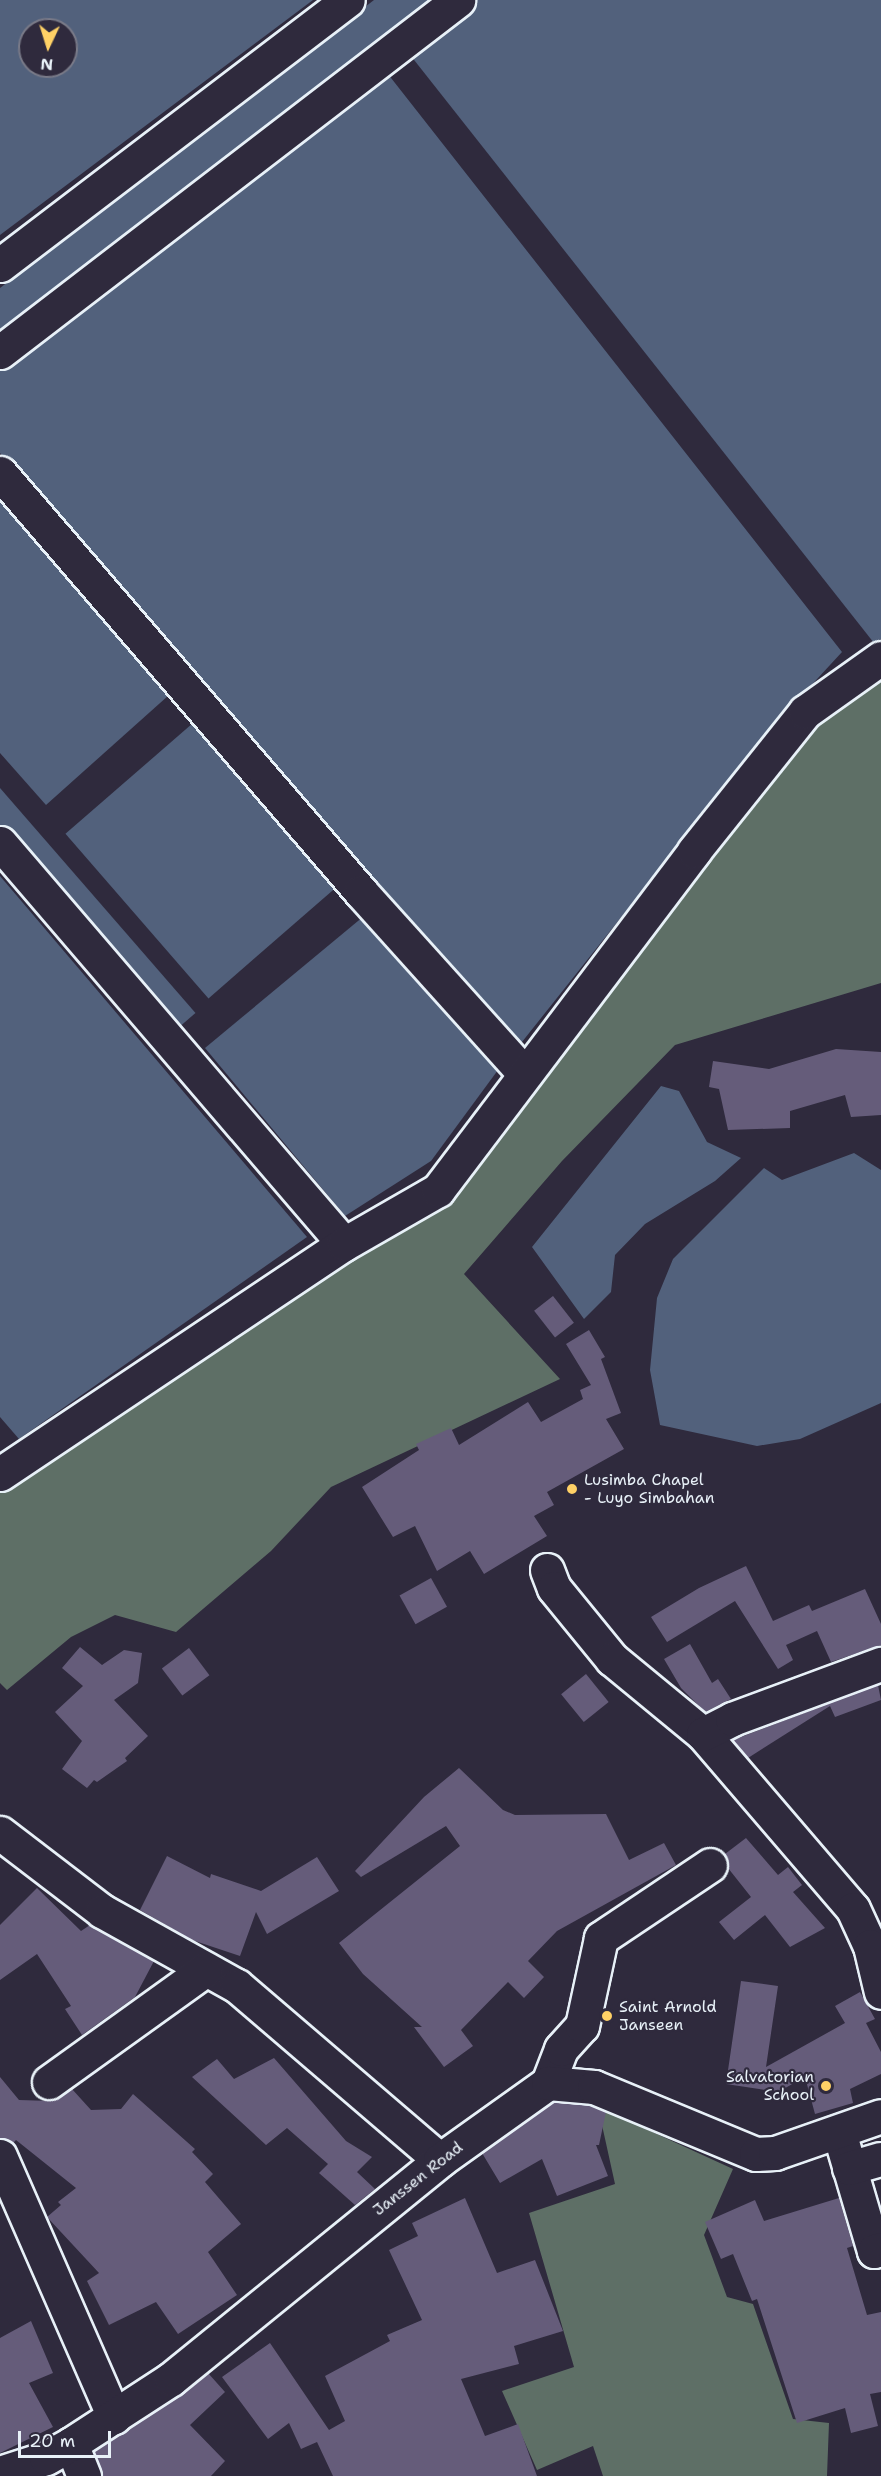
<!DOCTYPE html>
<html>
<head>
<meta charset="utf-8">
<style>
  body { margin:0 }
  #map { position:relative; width:881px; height:2476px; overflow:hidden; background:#2f2a3d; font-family:"Shantell Sans",sans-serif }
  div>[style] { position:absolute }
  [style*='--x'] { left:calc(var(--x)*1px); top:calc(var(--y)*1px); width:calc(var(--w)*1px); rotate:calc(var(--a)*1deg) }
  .green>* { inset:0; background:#5e6f66 }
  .water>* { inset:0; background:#52617c; transform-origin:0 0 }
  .building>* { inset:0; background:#655c7a; transform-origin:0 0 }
  .roads { filter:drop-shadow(2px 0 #e8f1f8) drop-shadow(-2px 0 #e8f1f8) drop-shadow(0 2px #e8f1f8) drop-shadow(0 -2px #e8f1f8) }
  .minor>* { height:33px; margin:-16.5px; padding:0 16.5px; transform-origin:16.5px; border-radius:16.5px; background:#2f2a3d }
  .dots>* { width:16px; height:16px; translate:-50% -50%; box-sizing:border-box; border:3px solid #2f2a3d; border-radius:50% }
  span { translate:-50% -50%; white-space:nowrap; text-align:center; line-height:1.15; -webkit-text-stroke:4.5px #2f2a3d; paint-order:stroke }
  .poi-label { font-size:16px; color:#e8f1f8 }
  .left { translate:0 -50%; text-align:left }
  .right { translate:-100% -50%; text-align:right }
  .street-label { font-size:16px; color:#e8f1f8 }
  .north { position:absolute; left:18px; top:18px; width:60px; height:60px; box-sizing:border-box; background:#2f2a3d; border:2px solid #797a88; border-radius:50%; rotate:184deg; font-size:16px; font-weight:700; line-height:24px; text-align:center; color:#e8f1f8 }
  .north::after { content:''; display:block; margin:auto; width:21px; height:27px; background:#ffd166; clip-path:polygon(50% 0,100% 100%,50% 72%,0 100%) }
  .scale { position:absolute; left:18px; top:2431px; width:93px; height:27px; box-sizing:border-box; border:3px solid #e8f1f8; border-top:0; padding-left:8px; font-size:18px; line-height:21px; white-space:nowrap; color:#e8f1f8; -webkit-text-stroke:4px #2f2a3d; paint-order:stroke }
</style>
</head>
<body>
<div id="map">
  <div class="green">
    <div style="clip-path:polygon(881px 679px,881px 983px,675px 1045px,562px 1161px,464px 1274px,560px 1379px,331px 1487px,271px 1551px,176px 1632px,115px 1615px,71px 1637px,7px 1690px,0 1683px,0 1492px,443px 1195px,803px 735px)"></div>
    <div style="clip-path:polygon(598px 2107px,733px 2169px,704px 2235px,727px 2297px,753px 2304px,793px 2419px,829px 2423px,827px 2476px,603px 2476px,593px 2446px,537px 2470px,502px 2391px,574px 2367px,529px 2213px,615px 2184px)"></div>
  </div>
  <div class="water">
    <div style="clip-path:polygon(evenodd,0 0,313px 0,0 235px,0 0,30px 30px,66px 30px,66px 66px,30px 66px,30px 30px)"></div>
    <div style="clip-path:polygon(374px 0,436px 0,0 335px,0 288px)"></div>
    <div style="clip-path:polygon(472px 0,881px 0,881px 639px,874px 643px,407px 51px)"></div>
    <div style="clip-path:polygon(384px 69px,842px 652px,770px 730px,518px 1047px,0 453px,0 363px)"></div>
    <div style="clip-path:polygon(0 491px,169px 695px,46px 805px,0 753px)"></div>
    <div style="left:193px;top:723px;width:218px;height:169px;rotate:49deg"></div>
    <div style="left:0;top:788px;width:298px;height:34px;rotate:49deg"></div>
    <div style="clip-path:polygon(0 876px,307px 1237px,19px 1439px,0 1417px)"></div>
    <div style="clip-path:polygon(364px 916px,498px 1070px,431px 1161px,345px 1216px,205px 1048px)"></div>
    <div style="clip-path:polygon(661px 1086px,679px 1091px,707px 1142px,741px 1158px,715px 1181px,645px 1224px,615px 1255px,611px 1292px,584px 1319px,532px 1247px)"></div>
    <div style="clip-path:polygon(854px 1153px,881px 1170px,881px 1403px,800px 1439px,757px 1446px,660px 1425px,650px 1370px,657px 1298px,673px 1259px,764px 1168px,782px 1180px)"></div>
  </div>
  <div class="building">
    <div style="clip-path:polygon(836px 1049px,881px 1052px,881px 1115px,851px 1117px,845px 1095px,790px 1111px,790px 1128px,728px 1130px,719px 1089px,709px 1087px,713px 1061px,769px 1069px)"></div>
    <div style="left:553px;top:1296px;width:34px;height:24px;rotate:52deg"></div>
    <div style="clip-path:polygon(589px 1330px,605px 1357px,601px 1359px,621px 1413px,606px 1419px,624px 1449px,547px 1492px,554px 1505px,534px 1516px,547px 1536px,484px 1574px,470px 1551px,437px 1571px,415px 1526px,393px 1537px,362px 1487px,419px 1450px,416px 1444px,451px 1428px,459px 1445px,528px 1402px,541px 1422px,583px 1399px,580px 1390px,591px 1385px,566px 1344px)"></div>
    <div style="clip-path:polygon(746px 1566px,773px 1621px,809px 1605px,812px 1611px,865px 1589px,881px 1624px,881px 1645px,831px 1662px,817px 1631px,786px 1645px,793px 1660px,778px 1669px,735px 1601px,667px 1642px,651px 1617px,699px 1588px)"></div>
    <div style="left:431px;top:1578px;width:33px;height:36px;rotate:61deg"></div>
    <div style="clip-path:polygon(690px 1644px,712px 1683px,718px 1679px,731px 1699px,705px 1712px,681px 1688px,664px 1659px)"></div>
    <div style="clip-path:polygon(80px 1647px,102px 1665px,124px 1650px,142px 1653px,138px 1683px,114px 1700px,148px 1736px,125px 1758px,127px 1761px,97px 1782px,94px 1780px,87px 1788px,62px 1769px,82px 1741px,55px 1712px,83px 1686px,62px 1668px)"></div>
    <div style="left:189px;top:1648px;width:34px;height:34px;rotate:53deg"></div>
    <div style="left:586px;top:1674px;width:36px;height:32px;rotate:51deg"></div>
    <div style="clip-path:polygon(878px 1685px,881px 1700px,835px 1717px,830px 1706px,748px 1758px,733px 1740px)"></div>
    <div style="clip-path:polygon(459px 1768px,503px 1810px,515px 1815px,606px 1814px,629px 1860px,664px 1843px,676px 1865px,557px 1931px,528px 1961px,544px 1977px,524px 1998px,508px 1982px,461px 2030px,473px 2046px,444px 2067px,414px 2027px,422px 2027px,363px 1974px,339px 1943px,460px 1846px,446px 1826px,361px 1877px,355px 1871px,424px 1797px)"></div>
    <div style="clip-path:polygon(746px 1838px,778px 1875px,788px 1867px,802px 1885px,793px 1892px,825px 1928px,790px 1947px,765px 1915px,734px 1940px,719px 1922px,751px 1897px,728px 1868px,725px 1854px)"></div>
    <div style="clip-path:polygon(167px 1856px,210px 1878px,211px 1874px,261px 1891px,317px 1857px,339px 1891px,267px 1934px,256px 1912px,240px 1956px,192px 1940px,140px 1910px)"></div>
    <div style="clip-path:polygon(37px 1888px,81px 1931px,90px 1925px,154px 1961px,135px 1997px,82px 2035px,65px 2009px,71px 2006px,37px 1954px,0 1980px,0 1925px)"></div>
    <div style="clip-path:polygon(741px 1981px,778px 1986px,766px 2067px,845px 2023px,835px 2006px,860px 1992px,875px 2019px,866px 2023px,881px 2052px,881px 2074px,850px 2089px,853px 2103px,815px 2114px,805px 2077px,778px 2092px,726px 2084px)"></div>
    <div style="clip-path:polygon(274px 2058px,346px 2141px,372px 2157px,357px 2172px,375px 2189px,355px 2205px,319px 2173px,328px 2164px,287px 2128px,266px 2145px,192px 2077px,217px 2059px,234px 2079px)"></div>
    <div style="clip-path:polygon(0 2077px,19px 2100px,51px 2101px,72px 2089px,91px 2110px,121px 2109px,133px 2094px,195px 2149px,192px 2152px,213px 2174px,205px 2182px,241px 2224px,208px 2252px,237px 2295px,178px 2334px,156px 2302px,109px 2325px,87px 2281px,99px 2273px,47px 2217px,61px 2205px,58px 2202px,76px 2188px,16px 2140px,13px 2143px,0 2138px)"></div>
    <div style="clip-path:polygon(553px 2102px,590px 2105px,606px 2112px,599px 2145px,596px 2145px,608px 2176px,557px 2196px,542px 2159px,500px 2183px,482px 2153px)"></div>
    <div style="clip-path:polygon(465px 2198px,497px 2273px,535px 2260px,563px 2331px,514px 2346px,519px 2364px,461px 2379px,485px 2436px,518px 2424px,537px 2476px,333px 2476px,317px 2442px,301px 2449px,289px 2423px,268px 2439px,222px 2377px,270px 2343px,329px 2430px,345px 2421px,325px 2376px,390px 2341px,387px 2335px,422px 2320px,389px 2250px,418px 2236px,412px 2223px)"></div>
    <div style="clip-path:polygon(839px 2198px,853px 2246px,847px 2248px,867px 2315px,881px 2312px,881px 2392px,870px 2394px,878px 2426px,851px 2433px,845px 2408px,797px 2423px,757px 2299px,752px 2301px,733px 2254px,721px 2259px,705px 2222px,755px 2200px,764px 2221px)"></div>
    <div style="clip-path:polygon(31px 2321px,53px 2373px,29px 2383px,53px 2427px,0 2453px,0 2338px)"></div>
    <div style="clip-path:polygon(208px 2373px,225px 2392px,190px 2425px,225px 2461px,211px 2476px,102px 2476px,94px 2451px)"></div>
  </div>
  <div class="roads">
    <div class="minor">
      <div style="--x:0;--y:265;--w:437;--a:-37.3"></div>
      <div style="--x:0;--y:352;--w:578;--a:-37.54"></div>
      <div style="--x:0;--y:473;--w:553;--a:49.25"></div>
      <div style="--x:361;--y:892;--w:244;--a:48"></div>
      <div style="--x:0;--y:843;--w:528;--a:49.38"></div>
      <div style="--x:0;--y:1474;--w:414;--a:-33.8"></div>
      <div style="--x:344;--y:1244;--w:108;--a:-29.9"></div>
      <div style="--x:438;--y:1190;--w:425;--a:-52.9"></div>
      <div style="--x:694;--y:851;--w:178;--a:-51.4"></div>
      <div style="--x:805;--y:712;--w:93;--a:-35.4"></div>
      <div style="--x:547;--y:1570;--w:19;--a:69"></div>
      <div style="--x:554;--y:1588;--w:92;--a:50.8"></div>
      <div style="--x:612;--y:1659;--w:118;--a:39.5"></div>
      <div style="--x:703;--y:1734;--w:230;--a:49.4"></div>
      <div style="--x:853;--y:1909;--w:41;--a:65.3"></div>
      <div style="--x:870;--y:1946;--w:47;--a:76.6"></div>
      <div style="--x:703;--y:1734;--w:33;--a:-27"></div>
      <div style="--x:732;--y:1719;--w:159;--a:-20.3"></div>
      <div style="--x:0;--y:1833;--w:128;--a:37.4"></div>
      <div style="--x:102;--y:1911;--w:154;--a:29.1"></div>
      <div style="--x:237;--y:1986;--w:267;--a:40.6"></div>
      <div style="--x:49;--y:2082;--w:193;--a:-35.7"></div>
      <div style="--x:548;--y:2083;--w:36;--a:-69"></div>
      <div style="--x:561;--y:2049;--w:31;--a:-48"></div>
      <div style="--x:582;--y:2026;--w:90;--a:-77.8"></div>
      <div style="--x:601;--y:1938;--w:131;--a:-33.8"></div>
      <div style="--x:839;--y:2132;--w:124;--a:73.6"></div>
      <div style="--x:874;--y:2251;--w:7;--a:-16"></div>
      <div style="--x:0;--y:2156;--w:285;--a:66.4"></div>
      <div style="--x:849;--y:2168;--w:33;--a:-16"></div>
      <div style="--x:71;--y:2444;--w:35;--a:68"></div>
      <div style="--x:0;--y:2473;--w:48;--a:-18.1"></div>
      <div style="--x:46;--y:2458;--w:29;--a:-29"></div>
      <div style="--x:71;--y:2444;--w:119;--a:-33"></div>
      <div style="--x:171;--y:2379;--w:347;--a:-39.1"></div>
      <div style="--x:440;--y:2160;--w:133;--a:-35.5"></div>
      <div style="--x:548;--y:2083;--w:46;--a:5"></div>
      <div style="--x:594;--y:2087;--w:175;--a:22.5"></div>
      <div style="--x:756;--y:2154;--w:19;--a:-3"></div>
      <div style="--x:775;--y:2153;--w:112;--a:-19.2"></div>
    </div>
  </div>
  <div class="dots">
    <div style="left:572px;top:1489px;background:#ffd166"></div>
    <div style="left:607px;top:2016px;background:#ffd166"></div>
    <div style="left:826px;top:2086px;background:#ffd166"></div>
  </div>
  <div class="poi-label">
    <span class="left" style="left:584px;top:1489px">Lusimba Chapel<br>- Luyo Simbahan</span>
    <span class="left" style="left:619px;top:2016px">Saint Arnold<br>Janseen</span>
    <span class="right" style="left:814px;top:2086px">Salvatorian<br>School</span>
  </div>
  <div class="street-label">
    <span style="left:418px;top:2179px;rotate:-38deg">Janssen Road</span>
  </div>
  <div class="north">N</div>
  <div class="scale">20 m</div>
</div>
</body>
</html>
